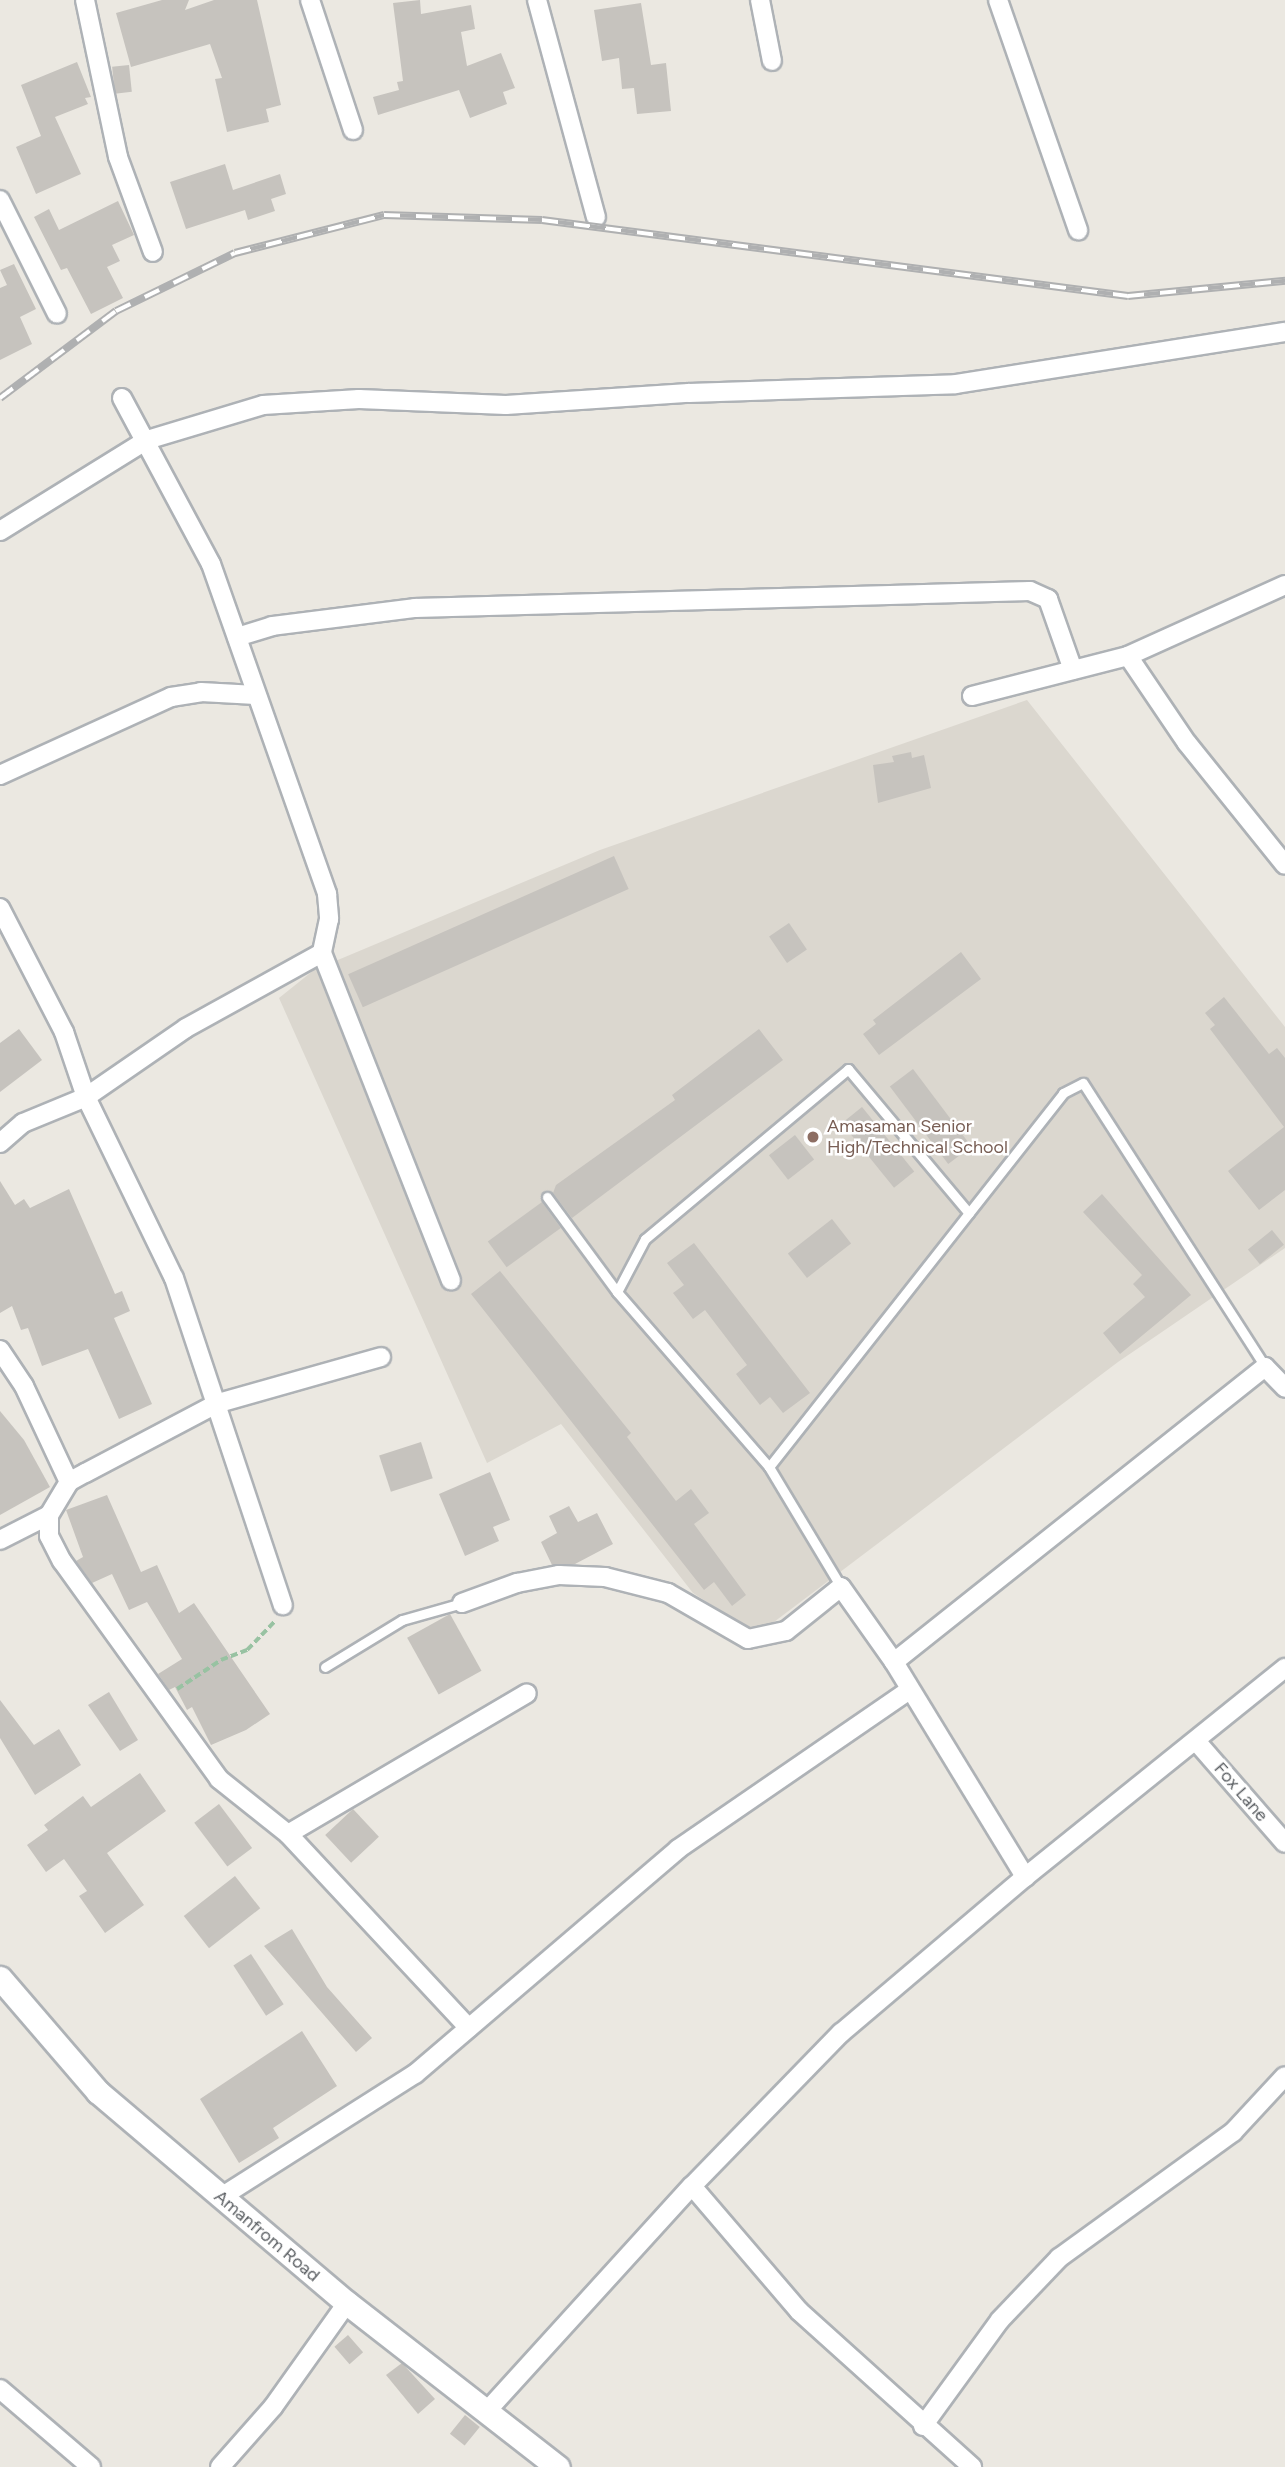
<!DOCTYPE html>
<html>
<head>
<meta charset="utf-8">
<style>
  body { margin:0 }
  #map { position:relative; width:1285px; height:2467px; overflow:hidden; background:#ebe8e1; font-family:Figtree,sans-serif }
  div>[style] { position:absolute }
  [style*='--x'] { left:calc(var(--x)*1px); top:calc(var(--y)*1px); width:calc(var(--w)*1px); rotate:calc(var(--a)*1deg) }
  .education>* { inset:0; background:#dbd7cf }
  .building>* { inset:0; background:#c6c3be; transform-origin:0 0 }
  .path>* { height:3.5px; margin-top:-1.75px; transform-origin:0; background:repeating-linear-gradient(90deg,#98c2a2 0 7px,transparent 0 10.5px) }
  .roads { filter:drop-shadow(2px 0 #aeb2b6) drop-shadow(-2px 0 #aeb2b6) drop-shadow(0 2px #aeb2b6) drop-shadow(0 -2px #aeb2b6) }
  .service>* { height:9px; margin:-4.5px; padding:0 4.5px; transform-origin:4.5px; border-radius:4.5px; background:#fff }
  .minor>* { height:18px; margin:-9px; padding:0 9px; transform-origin:9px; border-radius:9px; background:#fff }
  .tertiary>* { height:23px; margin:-11.5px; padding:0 11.5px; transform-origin:11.5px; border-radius:11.5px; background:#fff }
  .rail>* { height:8px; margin-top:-4px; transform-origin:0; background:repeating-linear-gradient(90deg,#fff 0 16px,#afb0b1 0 32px); box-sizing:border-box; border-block:2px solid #afb0b1 }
  .dots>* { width:19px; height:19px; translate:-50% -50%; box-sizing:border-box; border:4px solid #fff; border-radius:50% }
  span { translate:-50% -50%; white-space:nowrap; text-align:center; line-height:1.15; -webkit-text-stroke:5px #fff; paint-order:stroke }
  .education-label { font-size:18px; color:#785e54 }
  .left { translate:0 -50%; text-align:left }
  .street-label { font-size:18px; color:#595d61 }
</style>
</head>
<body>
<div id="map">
  <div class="education">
    <div style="clip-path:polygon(1027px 700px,1285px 1027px,1285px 1248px,1118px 1362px,766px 1628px,746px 1627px,693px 1593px,561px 1424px,487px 1463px,279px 998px,314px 970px,600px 850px)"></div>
  </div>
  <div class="building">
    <div style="clip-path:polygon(162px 0,189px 0,185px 10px,214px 0,257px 0,281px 105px,266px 109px,269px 122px,227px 132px,215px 79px,222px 78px,210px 44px,131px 67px,116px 13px)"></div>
    <div style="clip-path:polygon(420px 0,421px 14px,471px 5px,475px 29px,461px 32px,467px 66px,501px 53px,515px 88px,503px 92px,507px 104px,470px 118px,459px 90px,378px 115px,373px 97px,399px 90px,397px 82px,403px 81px,393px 3px)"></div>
    <div style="clip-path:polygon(641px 3px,651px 65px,666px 63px,671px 111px,637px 114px,634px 88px,622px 89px,619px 58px,602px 61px,594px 10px)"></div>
    <div style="clip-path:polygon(77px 62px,91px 97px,85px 98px,88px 104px,55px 117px,81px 174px,36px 194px,16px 147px,41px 136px,21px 85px)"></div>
    <div style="left:129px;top:65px;width:27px;height:17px;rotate:84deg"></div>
    <div style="clip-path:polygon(225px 164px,233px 190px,280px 174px,286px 194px,271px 199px,275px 211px,248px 220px,245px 210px,186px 229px,170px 182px)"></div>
    <div style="clip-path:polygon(118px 201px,134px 235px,112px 245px,120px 261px,107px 267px,123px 298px,91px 314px,67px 268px,61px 270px,34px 217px,49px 209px,59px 230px)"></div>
    <div style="clip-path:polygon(14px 264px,36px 309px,20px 317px,32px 344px,0 360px,0 288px,7px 285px,0 270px)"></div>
    <div style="clip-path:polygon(911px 752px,912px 758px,924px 755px,931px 788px,878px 803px,873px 765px,894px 762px,892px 756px)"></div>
    <div style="left:614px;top:856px;width:36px;height:291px;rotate:66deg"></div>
    <div style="left:789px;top:923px;width:32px;height:24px;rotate:56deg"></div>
    <div style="clip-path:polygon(961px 952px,981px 979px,879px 1055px,863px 1034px,876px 1024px,873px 1020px)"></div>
    <div style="clip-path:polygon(1224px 997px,1269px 1054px,1277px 1048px,1285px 1058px,1285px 1190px,1259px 1210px,1228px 1171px,1284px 1127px,1210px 1029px,1215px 1025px,1205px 1013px)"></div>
    <div style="clip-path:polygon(19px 1029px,42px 1060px,0 1092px,0 1043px)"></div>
    <div style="clip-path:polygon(759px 1029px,783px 1060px,572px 1218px,553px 1193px,556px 1185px,675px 1100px,672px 1095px)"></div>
    <div style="left:913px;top:1069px;width:97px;height:29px;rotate:53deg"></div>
    <div style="left:862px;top:1107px;width:83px;height:26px;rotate:51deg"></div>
    <div style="left:795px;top:1135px;width:31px;height:33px;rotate:52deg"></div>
    <div style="clip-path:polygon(0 1181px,15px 1205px,24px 1199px,30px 1208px,69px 1189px,115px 1294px,122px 1291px,130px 1311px,114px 1318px,152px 1404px,119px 1419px,88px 1349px,42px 1366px,28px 1328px,21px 1330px,12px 1306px,0 1313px)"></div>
    <div style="clip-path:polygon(1102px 1194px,1191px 1295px,1120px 1354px,1103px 1333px,1145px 1297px,1133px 1284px,1142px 1275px,1083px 1212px)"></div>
    <div style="left:542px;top:1202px;width:32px;height:67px;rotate:54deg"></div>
    <div style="left:832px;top:1219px;width:31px;height:56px;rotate:52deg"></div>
    <div style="left:1272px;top:1230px;width:19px;height:31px;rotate:51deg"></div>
    <div style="clip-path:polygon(694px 1243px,810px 1393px,783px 1413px,770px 1397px,760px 1405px,736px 1374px,747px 1365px,705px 1310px,693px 1319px,673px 1293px,684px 1285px,667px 1263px)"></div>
    <div style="clip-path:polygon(500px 1271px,631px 1433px,627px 1437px,676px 1501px,691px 1489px,709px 1513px,694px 1524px,746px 1595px,732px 1606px,714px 1582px,704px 1590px,471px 1294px)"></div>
    <div style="clip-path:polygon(0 1411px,24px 1440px,50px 1487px,0 1515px)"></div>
    <div style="left:421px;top:1442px;width:38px;height:44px;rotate:72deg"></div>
    <div style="clip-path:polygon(490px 1472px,510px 1520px,493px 1527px,499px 1541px,465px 1556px,439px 1494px)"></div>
    <div style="clip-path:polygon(107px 1495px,141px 1572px,157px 1565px,179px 1613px,194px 1603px,270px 1714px,246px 1730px,211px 1745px,192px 1707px,187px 1710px,175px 1687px,169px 1690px,158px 1674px,182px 1659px,147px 1602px,129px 1610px,112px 1574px,92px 1583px,76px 1561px,83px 1557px,66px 1510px)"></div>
    <div style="clip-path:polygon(569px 1506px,578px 1522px,597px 1513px,613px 1544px,575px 1564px,552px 1565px,541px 1542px,557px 1533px,549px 1516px)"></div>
    <div style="left:450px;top:1614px;width:65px;height:49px;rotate:61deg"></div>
    <div style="clip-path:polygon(109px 1692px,138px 1740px,120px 1751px,88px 1705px)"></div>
    <div style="clip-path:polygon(0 1700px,34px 1745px,59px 1729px,81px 1765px,35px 1795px,0 1738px)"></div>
    <div style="clip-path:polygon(140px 1773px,166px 1811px,107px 1853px,144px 1905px,105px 1933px,79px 1896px,87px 1891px,64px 1859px,46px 1872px,27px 1845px,48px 1830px,44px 1825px,83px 1796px,91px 1807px)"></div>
    <div style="left:219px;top:1804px;width:55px;height:31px;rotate:53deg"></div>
    <div style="left:353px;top:1809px;width:38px;height:38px;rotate:47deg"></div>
    <div style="left:235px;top:1876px;width:41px;height:65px;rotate:52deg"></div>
    <div style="clip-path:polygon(292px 1929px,327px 1987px,372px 2038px,356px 2052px,264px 1946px)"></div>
    <div style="left:251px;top:1954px;width:60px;height:21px;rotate:57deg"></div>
    <div style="clip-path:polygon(302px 2031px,337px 2086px,273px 2128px,279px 2138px,239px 2163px,200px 2099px)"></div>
    <div style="left:348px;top:2335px;width:23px;height:18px;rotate:49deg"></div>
    <div style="clip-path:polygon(402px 2363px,435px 2399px,418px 2414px,386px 2375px)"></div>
    <div style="left:465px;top:2415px;width:19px;height:24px;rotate:39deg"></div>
  </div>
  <div class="path">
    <div style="--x:177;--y:1689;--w:53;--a:-33.4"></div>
    <div style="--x:221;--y:1660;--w:28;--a:-21"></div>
    <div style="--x:247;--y:1650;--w:40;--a:-46"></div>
  </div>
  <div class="roads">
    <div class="service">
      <div style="--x:547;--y:1197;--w:118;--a:53.6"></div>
      <div style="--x:617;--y:1292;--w:232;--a:49"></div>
      <div style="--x:769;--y:1467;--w:140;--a:59"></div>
      <div style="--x:617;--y:1292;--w:60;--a:-62.2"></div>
      <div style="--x:645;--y:1239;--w:265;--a:-39.9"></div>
      <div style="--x:848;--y:1069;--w:188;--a:50"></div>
      <div style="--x:769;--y:1467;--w:476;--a:-51.8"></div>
      <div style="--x:1063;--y:1093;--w:22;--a:-27"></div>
      <div style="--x:1083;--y:1083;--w:337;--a:57.3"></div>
      <div style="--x:325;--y:1667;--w:90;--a:-31.4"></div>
      <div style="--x:402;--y:1620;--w:62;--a:-15.8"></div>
    </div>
    <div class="minor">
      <div style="--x:85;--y:0;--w:160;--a:78.1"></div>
      <div style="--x:118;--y:157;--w:101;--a:69.8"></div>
      <div style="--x:310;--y:0;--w:137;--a:71.7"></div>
      <div style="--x:537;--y:0;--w:225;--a:74.8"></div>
      <div style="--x:760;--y:0;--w:62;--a:78.9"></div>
      <div style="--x:998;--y:0;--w:244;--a:70.8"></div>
      <div style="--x:0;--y:200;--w:127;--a:63.4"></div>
      <div style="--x:122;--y:398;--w:188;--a:61.8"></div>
      <div style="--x:211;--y:564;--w:350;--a:70.6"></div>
      <div style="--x:327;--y:894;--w:25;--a:85"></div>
      <div style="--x:329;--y:919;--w:35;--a:102"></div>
      <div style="--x:322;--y:953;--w:352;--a:68.5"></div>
      <div style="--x:0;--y:531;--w:173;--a:-31.8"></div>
      <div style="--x:147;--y:440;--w:121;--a:-16.8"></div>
      <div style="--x:263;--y:405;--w:96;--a:-3.6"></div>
      <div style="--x:359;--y:399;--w:147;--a:2.3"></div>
      <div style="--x:506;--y:405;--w:183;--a:-3.8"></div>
      <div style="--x:689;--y:393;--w:267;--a:-1.9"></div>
      <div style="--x:956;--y:384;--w:333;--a:-9"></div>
      <div style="--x:1285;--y:585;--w:172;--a:155.7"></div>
      <div style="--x:1128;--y:656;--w:105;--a:55.9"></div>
      <div style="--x:1187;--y:743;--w:156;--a:51.2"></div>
      <div style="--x:237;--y:637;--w:37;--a:-17"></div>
      <div style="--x:272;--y:626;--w:144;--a:-7.2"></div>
      <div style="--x:415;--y:608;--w:615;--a:-1.58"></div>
      <div style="--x:1030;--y:591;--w:20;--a:24"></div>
      <div style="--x:1048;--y:599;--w:75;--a:70.6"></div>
      <div style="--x:972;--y:696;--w:161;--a:-14.4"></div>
      <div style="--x:0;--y:775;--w:188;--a:-24.5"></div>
      <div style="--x:171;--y:697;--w:30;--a:-9"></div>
      <div style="--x:201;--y:692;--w:55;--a:3.1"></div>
      <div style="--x:0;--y:908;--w:140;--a:62.7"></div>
      <div style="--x:64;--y:1032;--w:69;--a:71.3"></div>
      <div style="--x:86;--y:1097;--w:201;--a:64.1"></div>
      <div style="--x:174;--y:1278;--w:345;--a:71.6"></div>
      <div style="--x:0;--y:1143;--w:30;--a:-41"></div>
      <div style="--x:23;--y:1123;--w:68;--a:-22.4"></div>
      <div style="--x:86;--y:1097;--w:121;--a:-34.6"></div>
      <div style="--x:186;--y:1028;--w:155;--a:-28.9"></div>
      <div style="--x:0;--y:1350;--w:43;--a:56.3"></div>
      <div style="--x:24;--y:1386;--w:106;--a:64.9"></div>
      <div style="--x:381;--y:1357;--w:169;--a:164.2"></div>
      <div style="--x:218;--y:1403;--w:150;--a:152.2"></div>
      <div style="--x:85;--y:1473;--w:18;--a:151"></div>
      <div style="--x:69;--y:1482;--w:39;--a:121"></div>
      <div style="--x:49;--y:1515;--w:21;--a:90"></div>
      <div style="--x:49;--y:1536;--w:28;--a:63"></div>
      <div style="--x:62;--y:1561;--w:269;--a:54.2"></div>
      <div style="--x:219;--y:1779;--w:88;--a:38.6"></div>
      <div style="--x:288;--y:1834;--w:265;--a:47"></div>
      <div style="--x:0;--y:1540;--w:55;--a:-27"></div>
      <div style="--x:462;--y:1603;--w:59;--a:-20"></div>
      <div style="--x:517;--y:1583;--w:43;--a:-10.8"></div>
      <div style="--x:559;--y:1575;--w:46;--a:2.5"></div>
      <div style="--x:605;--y:1577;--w:65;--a:14.3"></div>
      <div style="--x:668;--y:1593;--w:92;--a:29.9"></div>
      <div style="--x:748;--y:1639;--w:39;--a:-12"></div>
      <div style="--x:786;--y:1631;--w:70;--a:-38.7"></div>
      <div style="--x:841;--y:1587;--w:92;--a:54.8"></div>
      <div style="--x:894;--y:1662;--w:252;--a:58.6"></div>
      <div style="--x:894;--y:1662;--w:474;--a:-38.5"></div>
      <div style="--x:1265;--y:1367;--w:29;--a:46"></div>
      <div style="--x:1196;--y:1741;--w:135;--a:48.9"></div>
      <div style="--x:288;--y:1834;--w:277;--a:-30.5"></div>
      <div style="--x:692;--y:2186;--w:165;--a:49.4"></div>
      <div style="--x:799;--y:2311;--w:233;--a:42"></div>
      <div style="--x:221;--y:2197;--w:230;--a:-32.4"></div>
      <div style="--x:415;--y:2074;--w:346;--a:-40.5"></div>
      <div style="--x:678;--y:1849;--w:280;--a:-34.5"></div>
      <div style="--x:0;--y:2389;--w:120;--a:40.6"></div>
      <div style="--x:486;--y:2412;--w:306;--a:-47.7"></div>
      <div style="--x:692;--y:2186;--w:214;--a:-45.8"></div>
      <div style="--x:841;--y:2033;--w:241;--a:-40.3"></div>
      <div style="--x:1025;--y:1877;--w:334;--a:-38.8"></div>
      <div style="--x:923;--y:2426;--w:131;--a:-54"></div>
      <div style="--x:1000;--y:2320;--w:86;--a:-46.4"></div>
      <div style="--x:1059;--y:2258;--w:215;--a:-35.9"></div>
      <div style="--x:1233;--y:2132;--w:76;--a:-47.1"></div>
      <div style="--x:220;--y:2467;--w:80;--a:-48.5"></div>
      <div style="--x:273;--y:2407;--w:128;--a:-54.6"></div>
    </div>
    <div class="tertiary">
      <div style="--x:0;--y:1978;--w:150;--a:49.3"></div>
      <div style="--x:98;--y:2092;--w:326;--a:40.3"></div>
      <div style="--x:347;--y:2303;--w:267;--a:37.9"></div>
    </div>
  </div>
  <div class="rail">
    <div style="--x:0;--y:398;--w:145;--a:-36.9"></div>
    <div style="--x:116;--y:311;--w:132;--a:-26"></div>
    <div style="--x:235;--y:253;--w:154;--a:-14.3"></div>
    <div style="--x:384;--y:215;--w:158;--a:1.8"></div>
    <div style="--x:542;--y:220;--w:591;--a:7.39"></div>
    <div style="--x:1128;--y:296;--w:158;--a:-5.5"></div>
  </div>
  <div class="dots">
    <div style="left:813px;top:1137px;background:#8d6e63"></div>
  </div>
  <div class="education-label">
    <span class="left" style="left:827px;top:1137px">Amasaman Senior<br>High/Technical School</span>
  </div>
  <div class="street-label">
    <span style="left:1241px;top:1792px;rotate:49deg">Fox Lane</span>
    <span style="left:267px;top:2236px;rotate:40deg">Amanfrom Road</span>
  </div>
</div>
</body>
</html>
